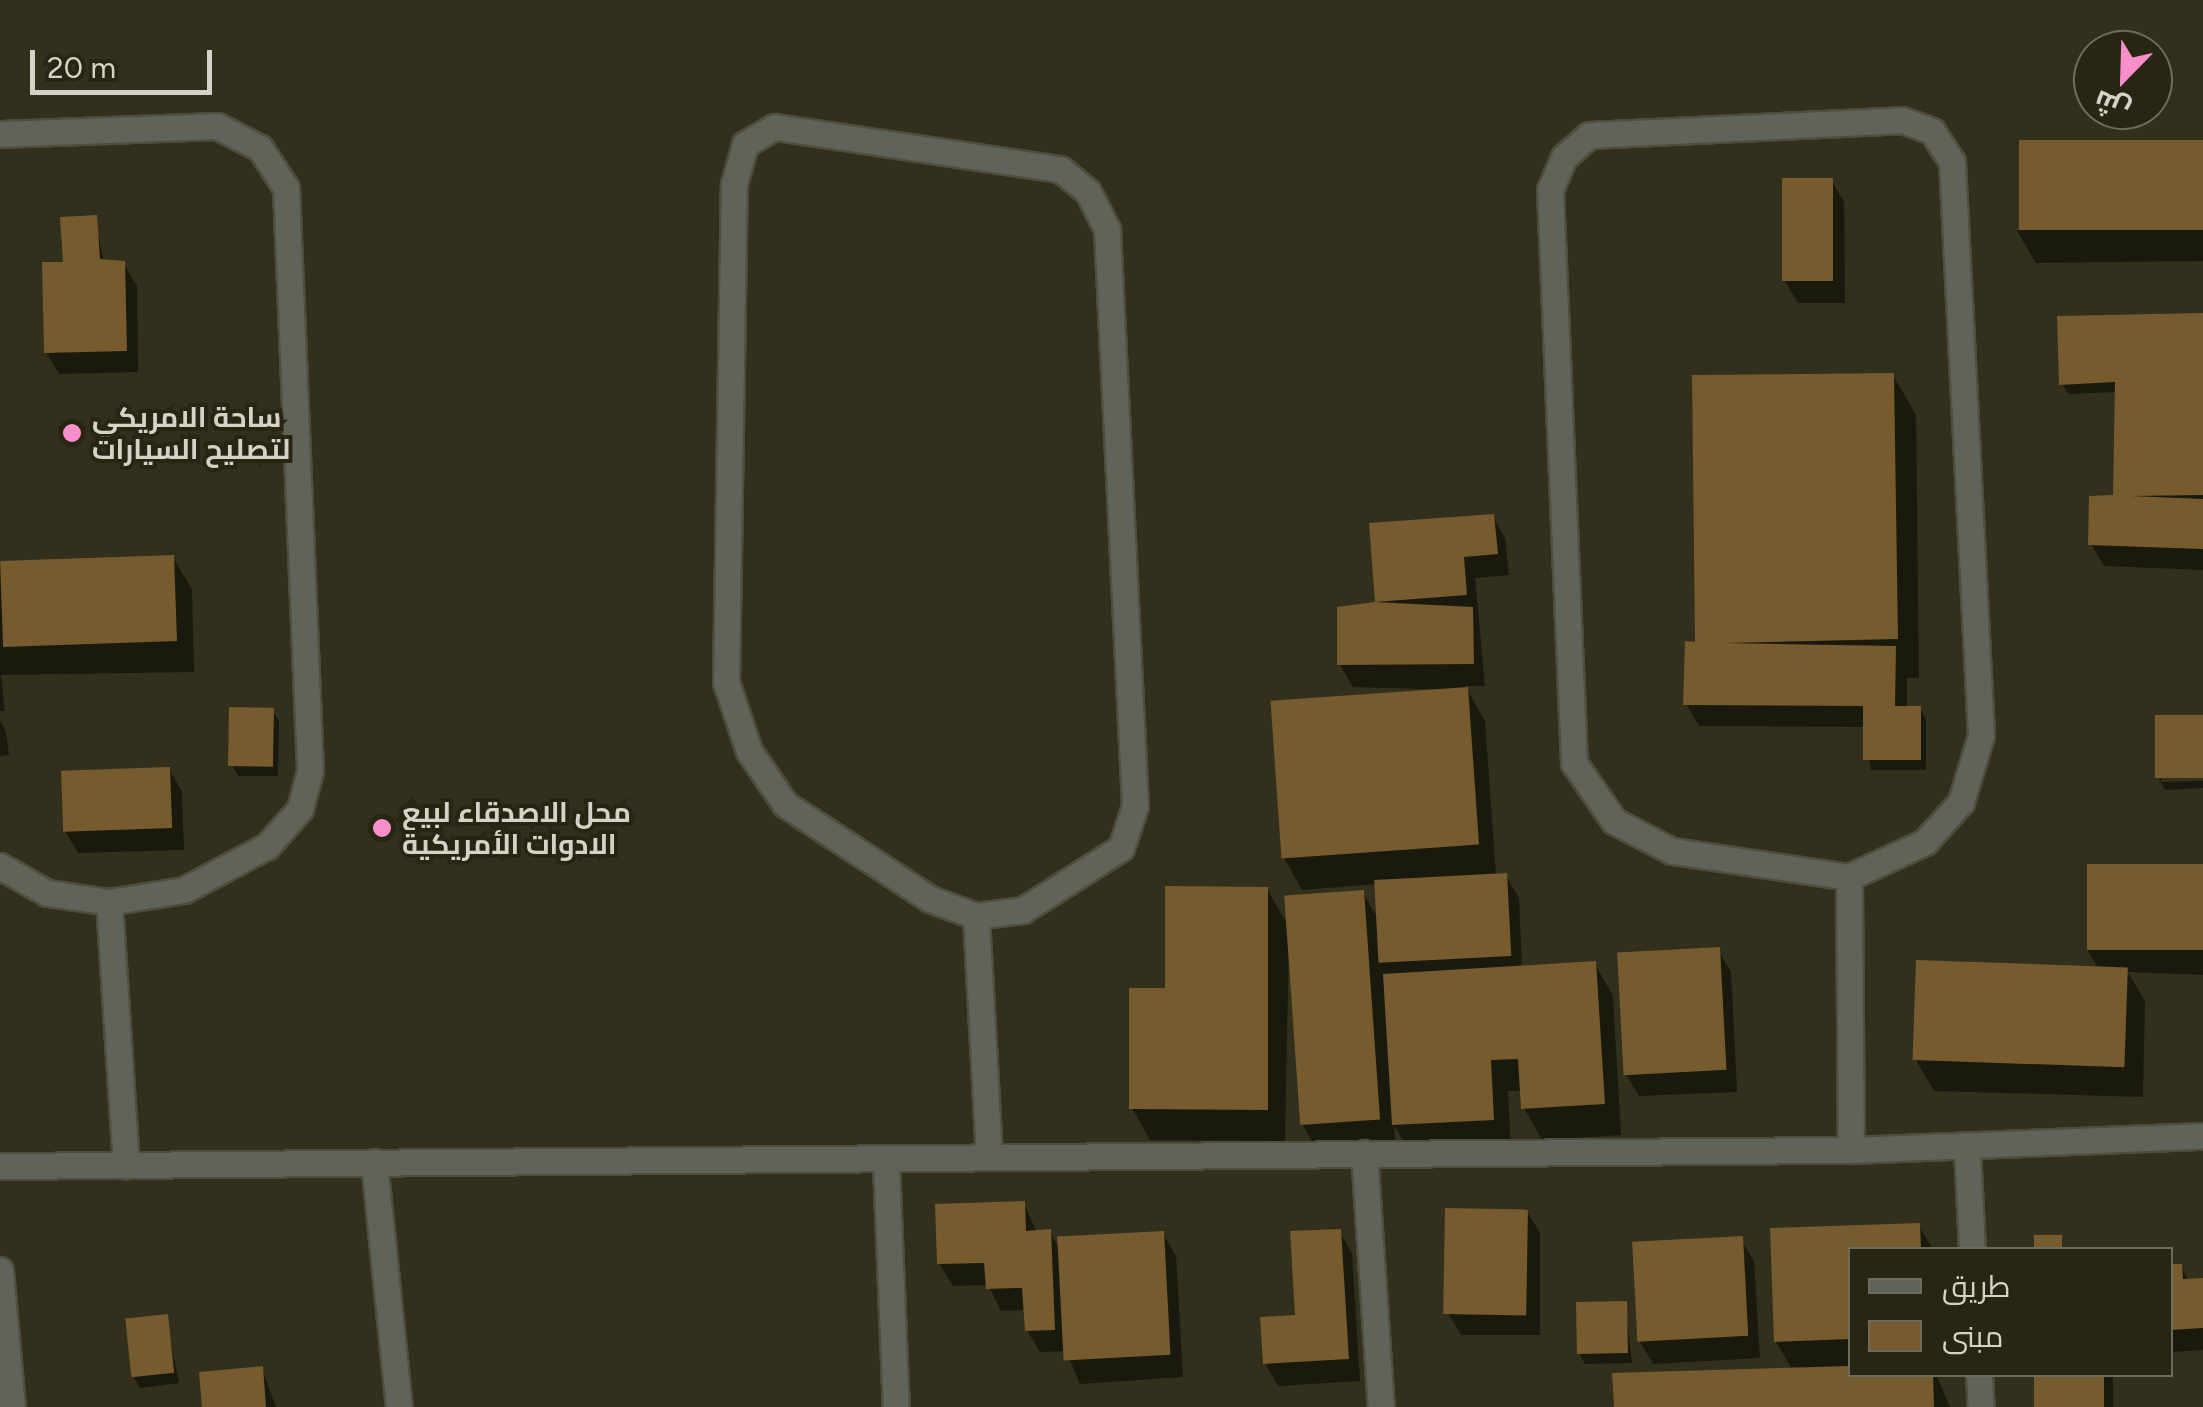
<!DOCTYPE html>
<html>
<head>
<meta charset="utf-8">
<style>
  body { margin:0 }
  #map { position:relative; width:2203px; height:1407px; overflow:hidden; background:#322f1c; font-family:Figtree,Cairo,sans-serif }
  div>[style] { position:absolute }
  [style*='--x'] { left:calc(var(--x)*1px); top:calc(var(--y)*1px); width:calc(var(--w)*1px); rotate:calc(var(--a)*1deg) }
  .shadow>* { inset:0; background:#0007; transform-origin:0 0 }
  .building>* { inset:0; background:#755b2e; transform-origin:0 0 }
  .roads { filter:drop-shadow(2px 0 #4f4d3b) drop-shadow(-2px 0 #4f4d3b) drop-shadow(0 2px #4f4d3b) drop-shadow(0 -2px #4f4d3b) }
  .street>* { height:25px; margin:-12.5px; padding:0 12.5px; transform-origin:12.5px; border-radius:12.5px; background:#5f635a }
  .dots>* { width:28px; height:28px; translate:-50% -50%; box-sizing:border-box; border:5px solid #282513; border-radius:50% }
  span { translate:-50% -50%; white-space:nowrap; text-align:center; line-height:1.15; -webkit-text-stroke:8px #282513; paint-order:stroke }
  .poi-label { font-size:28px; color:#d4d3c8; font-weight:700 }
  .left { translate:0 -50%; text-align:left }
  .legend { position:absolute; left:1848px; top:1247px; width:325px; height:130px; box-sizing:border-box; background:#282513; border:2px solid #6d6b5b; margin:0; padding:12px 18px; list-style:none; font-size:30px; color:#d4d3c8 }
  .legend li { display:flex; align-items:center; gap:20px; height:50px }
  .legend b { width:50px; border:2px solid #6d6b5b }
  .north { position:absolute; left:2073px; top:30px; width:100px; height:100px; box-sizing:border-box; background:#282513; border:2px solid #6d6b5b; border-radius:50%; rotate:203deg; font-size:28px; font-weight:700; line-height:40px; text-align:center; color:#d4d3c8 }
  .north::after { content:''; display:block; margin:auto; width:35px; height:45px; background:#f98fca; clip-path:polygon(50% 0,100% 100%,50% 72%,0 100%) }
  .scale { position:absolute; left:30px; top:50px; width:182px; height:45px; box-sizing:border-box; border:5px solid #d4d3c8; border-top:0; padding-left:12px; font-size:30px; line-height:35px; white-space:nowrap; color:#d4d3c8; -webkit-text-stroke:8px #282513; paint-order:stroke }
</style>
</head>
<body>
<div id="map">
  <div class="shadow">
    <div style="clip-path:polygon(2203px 143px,2203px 261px,2036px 263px,2017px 231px)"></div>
    <div style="clip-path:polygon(1831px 180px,1844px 202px,1845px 303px,1798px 303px,1785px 281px)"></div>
    <div style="clip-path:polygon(95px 218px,104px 264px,124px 264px,137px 286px,138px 372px,59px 374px,46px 352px,65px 264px)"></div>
    <div style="clip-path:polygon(2203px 315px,2203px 570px,2104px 566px,2091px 544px,2119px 499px,2115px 392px,2068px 394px,2062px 384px)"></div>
    <div style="clip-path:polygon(1893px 375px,1916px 415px,1919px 678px,1907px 678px,1907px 709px,1920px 708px,1926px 719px,1926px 770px,1871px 770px,1865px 727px,1699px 726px,1686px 704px,1698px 644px)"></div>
    <div style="clip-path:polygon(1493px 516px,1505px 538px,1509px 575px,1475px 578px,1485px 686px,1465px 686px,1485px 721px,1496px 876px,1506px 876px,1519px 898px,1522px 968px,1595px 964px,1613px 996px,1621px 1135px,1542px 1140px,1524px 1108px,1523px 1091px,1508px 1091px,1511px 1151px,1413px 1157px,1394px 1125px,1396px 1152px,1321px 1156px,1302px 1124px,1289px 936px,1285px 1141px,1150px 1140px,1132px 1108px,1267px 889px,1289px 927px,1363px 893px,1378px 919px,1377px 884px,1302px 890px,1284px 858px,1456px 690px,1353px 687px,1340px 665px,1378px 605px,1372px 526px)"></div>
    <div style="clip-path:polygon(173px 558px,192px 589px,194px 672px,1px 675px,5px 711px,0 711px,0 561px)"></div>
    <div style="clip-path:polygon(272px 710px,279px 721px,278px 776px,238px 776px,232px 765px)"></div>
    <div style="clip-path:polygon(2203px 718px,2203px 776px,2161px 777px,2161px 782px,2203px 781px,2203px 788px,2165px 790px,2159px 779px)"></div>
    <div style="clip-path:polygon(0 721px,6px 732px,9px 755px,0 756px)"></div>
    <div style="clip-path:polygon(169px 769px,182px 792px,184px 850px,78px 853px,65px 831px)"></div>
    <div style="clip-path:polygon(2203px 867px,2203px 975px,2128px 972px,2145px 1001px,2143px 1097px,1934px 1091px,1915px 1059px,2098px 968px,2087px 949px)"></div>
    <div style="clip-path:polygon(1718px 950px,1731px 972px,1737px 1092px,1639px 1096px,1626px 1074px)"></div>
    <div style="clip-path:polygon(1024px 1203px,1037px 1233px,1050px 1232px,1060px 1250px,1163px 1234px,1176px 1256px,1183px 1377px,1080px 1384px,1066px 1351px,1040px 1352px,1027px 1330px,1026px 1310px,1001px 1311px,988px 1285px,953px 1286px,940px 1264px)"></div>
    <div style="clip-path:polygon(1527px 1211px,1540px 1233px,1540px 1335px,1461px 1335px,1448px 1313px)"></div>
    <div style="clip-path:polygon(1919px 1225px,1933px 1250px,1850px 1250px,1850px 1374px,1936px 1374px,1950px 1407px,1616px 1407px,1793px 1371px,1776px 1342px,1772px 1230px)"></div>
    <div style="clip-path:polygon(1339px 1231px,1352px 1253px,1360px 1381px,1278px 1386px,1265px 1363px,1297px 1318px)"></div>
    <div style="clip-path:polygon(1741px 1239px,1754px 1261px,1760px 1358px,1653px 1364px,1640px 1342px)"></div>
    <div style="clip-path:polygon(2170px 1266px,2180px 1266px,2189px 1281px,2203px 1281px,2203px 1350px,2170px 1352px)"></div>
    <div style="clip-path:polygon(1625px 1303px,1632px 1363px,1585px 1364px,1579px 1353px)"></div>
    <div style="clip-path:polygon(166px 1317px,179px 1383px,140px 1388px,134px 1377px)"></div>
    <div style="clip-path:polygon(262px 1369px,276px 1407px,205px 1407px)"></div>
    <div style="left:2037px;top:1374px;width:76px;height:33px"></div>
  </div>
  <div class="building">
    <div style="left:2203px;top:140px;width:90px;height:184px;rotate:90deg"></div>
    <div style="left:1782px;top:178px;width:51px;height:103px"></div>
    <div style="clip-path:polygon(97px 215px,100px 259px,125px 261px,127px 351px,44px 353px,42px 262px,63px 262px,60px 217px)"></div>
    <div style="clip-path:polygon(2203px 313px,2203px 495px,2131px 496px,2203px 499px,2203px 549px,2088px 545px,2089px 496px,2113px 495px,2115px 382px,2059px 385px,2057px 316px)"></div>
    <div style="clip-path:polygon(1894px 373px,1898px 639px,1725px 643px,1896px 646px,1895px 706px,1921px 706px,1921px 760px,1863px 760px,1863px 706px,1683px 705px,1685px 641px,1695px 642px,1692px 375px)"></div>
    <div style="clip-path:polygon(1494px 514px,1498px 554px,1464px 557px,1467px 595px,1375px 602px,1369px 523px)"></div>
    <div style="left:174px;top:555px;width:86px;height:174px;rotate:88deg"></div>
    <div style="clip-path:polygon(1375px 602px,1473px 607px,1474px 664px,1337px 665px,1337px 607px)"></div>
    <div style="left:1468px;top:687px;width:158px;height:198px;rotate:86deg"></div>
    <div style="left:229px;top:707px;width:45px;height:59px;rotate:1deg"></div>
    <div style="left:2203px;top:715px;width:63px;height:48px;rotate:90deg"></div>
    <div style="left:170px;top:767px;width:61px;height:109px;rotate:88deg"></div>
    <div style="left:2087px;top:864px;width:116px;height:86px"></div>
    <div style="left:1507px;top:873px;width:83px;height:133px;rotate:87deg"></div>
    <div style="clip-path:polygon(1165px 886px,1268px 887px,1268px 1110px,1129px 1109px,1129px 988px,1165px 988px)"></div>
    <div style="left:1364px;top:890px;width:230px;height:80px;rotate:86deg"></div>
    <div style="left:1720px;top:947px;width:123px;height:103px;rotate:87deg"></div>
    <div style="left:1916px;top:960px;width:212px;height:100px;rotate:2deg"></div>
    <div style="clip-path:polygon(1596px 961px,1605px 1104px,1521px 1109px,1518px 1059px,1491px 1060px,1494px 1120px,1392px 1125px,1383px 974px)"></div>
    <div style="clip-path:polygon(1025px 1201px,1026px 1231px,1051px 1229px,1055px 1330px,1025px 1331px,1022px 1288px,986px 1289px,984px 1263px,937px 1264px,935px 1204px)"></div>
    <div style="left:1445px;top:1208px;width:83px;height:106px;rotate:1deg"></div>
    <div style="clip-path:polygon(1920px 1223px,1921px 1250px,1850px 1250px,1850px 1339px,1774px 1342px,1770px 1228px)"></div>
    <div style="clip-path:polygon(1341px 1229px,1349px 1359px,1263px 1364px,1260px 1317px,1295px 1315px,1290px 1231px)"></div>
    <div style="left:1164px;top:1231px;width:124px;height:107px;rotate:87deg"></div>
    <div style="left:2034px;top:1235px;width:28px;height:15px"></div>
    <div style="left:1743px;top:1236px;width:100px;height:111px;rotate:87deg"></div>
    <div style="clip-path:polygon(2170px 1264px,2182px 1264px,2183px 1279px,2203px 1278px,2203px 1328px,2170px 1330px)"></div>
    <div style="left:1627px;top:1301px;width:52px;height:51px;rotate:89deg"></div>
    <div style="left:168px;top:1314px;width:59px;height:43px;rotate:84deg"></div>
    <div style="clip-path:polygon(263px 1366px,266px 1407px,202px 1407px,199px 1372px)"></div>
    <div style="clip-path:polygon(1850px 1366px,1850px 1374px,1933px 1374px,1934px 1407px,1614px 1407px,1612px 1373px)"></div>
    <div style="left:2034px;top:1374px;width:70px;height:33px"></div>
  </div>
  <div class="roads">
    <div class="street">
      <div style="--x:775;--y:127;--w:288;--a:8.4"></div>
      <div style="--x:1060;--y:169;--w:36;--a:39"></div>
      <div style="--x:1088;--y:192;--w:42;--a:62.8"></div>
      <div style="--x:1107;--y:229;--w:578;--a:87.22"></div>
      <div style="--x:1135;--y:806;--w:44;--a:108.4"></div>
      <div style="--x:1121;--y:848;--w:116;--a:147.7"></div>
      <div style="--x:1023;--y:910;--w:47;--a:172.7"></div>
      <div style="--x:976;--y:916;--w:49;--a:-159.7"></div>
      <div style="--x:930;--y:899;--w:173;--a:-146.8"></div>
      <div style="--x:785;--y:804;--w:64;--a:-124.2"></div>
      <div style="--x:749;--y:751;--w:73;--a:-108.4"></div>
      <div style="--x:726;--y:682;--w:498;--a:-89.1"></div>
      <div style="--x:734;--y:184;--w:41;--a:-74.6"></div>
      <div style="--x:745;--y:144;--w:34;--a:-30"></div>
      <div style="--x:0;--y:134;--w:217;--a:-2.1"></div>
      <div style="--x:217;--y:126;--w:48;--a:27.1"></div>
      <div style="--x:260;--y:148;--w:48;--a:57"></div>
      <div style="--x:286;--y:188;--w:583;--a:87.64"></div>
      <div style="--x:310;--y:771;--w:39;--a:105"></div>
      <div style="--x:300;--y:809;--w:50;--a:131.7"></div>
      <div style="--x:267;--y:846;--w:94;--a:152.1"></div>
      <div style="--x:184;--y:890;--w:76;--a:170.9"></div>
      <div style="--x:109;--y:902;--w:63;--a:-171.7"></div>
      <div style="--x:47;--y:893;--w:54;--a:-150.1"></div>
      <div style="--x:1849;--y:877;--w:179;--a:-171.6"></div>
      <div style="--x:1672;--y:851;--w:65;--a:-152.7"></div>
      <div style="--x:1614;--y:821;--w:70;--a:-124.6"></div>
      <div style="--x:1574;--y:763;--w:574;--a:-92.4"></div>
      <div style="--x:1550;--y:190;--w:36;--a:-67"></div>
      <div style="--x:1564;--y:157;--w:33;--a:-41"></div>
      <div style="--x:1589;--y:135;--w:313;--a:-2.7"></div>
      <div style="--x:1902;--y:120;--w:32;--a:20"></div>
      <div style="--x:1932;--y:131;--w:37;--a:57"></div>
      <div style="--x:1952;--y:162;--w:574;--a:87.1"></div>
      <div style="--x:1981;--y:735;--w:70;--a:106.6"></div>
      <div style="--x:1961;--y:802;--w:54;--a:132"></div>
      <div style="--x:1925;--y:842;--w:84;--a:155.3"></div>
      <div style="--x:1849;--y:877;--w:273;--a:89.6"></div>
      <div style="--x:109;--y:902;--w:264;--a:86.3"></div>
      <div style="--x:976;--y:916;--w:241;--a:86.9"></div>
      <div style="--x:1967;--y:1148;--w:102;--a:87.2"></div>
      <div style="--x:1364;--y:1153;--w:255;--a:86.2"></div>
      <div style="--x:374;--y:1162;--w:246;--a:84.2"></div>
      <div style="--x:886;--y:1163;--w:244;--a:87.7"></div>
      <div style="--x:0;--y:1166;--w:1851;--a:-0.5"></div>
      <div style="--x:1851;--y:1150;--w:352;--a:-2.3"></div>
      <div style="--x:0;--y:1270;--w:138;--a:85"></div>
      <div style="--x:1979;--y:1374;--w:33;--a:87"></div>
    </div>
  </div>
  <div class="dots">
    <div style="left:72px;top:433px;background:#f98fca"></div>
    <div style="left:382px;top:828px;background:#f98fca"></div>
  </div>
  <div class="poi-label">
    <span class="left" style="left:92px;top:433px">ساحة الامريكي<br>لتصليح السيارات</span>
    <span class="left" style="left:402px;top:828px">محل الاصدقاء لبيع<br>الادوات الأمريكية</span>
  </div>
  <ul class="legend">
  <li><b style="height:12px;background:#5f635a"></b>طريق</li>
  <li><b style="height:28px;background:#755b2e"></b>مبنى</li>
  </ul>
  <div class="north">ش</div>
  <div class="scale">20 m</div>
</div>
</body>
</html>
